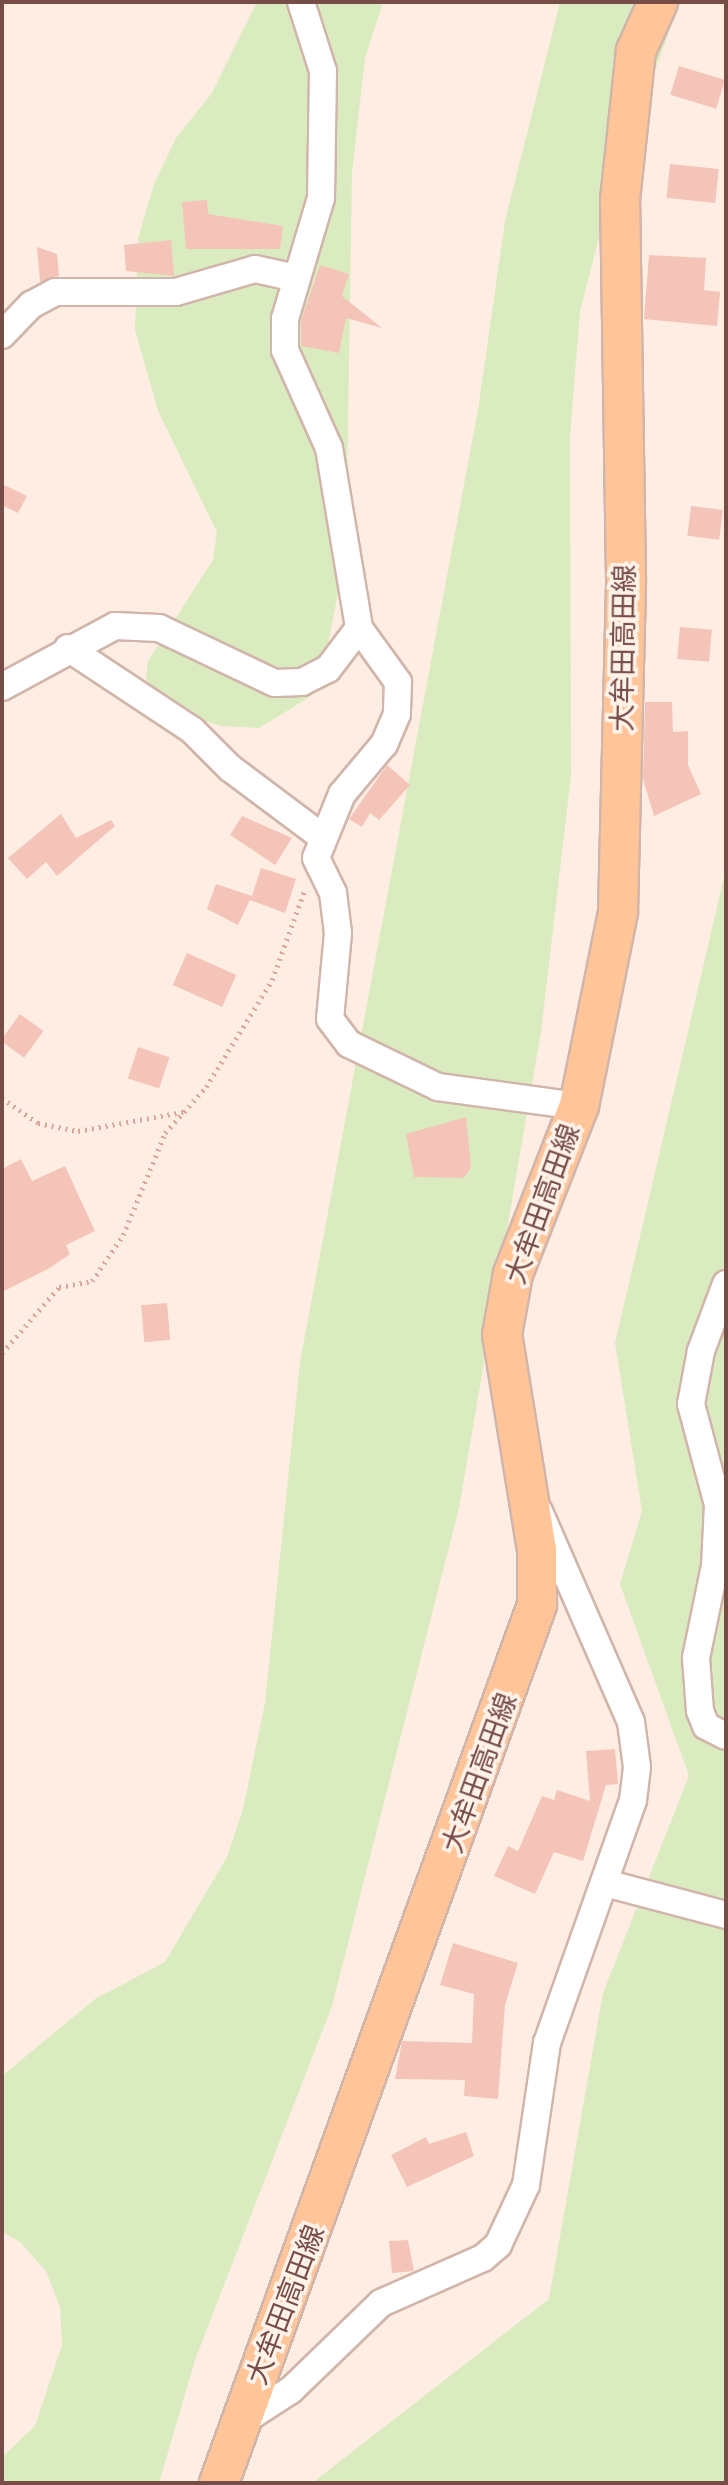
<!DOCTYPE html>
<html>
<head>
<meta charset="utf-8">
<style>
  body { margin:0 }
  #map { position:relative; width:728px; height:2485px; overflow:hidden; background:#feede2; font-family:Jost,"Noto Sans JP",sans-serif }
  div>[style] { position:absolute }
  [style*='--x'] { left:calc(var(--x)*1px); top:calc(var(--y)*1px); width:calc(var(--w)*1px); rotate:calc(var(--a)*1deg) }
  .green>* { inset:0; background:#daecbf }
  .building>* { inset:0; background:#f5c4b8; transform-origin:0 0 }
  .path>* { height:4.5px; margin-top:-2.25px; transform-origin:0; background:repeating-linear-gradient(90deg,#daa79b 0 2px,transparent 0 7px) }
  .roads { filter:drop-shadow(2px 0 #d1b5ab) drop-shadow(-2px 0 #d1b5ab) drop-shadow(0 2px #d1b5ab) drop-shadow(0 -2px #d1b5ab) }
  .minor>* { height:26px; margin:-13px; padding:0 13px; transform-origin:13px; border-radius:13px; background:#fff }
  .primary>* { height:38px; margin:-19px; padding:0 19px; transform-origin:19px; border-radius:19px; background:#ffc497 }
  span { translate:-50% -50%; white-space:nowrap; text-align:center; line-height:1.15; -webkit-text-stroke:7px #fff2e9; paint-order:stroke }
  .street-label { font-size:28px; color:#774e47 }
  .frame { position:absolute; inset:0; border:4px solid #774e47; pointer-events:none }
</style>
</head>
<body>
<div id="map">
  <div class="green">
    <div style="clip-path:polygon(257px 2px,383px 2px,365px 58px,352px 173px,346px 552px,325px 660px,308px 698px,259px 728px,221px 726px,173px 711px,146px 680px,148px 661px,213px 560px,217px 532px,158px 411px,135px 330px,138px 238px,154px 184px,176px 138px,212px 93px)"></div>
    <div style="clip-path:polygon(560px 2px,680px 2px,613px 185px,580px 311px,570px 437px,571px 776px,541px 1032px,459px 1508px,332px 2006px,195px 2360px,159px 2483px,2px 2483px,2px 2457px,35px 2426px,62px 2345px,60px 2307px,46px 2271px,20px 2242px,2px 2232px,2px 2076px,95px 1999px,165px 1962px,227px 1857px,243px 1809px,265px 1703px,300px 1362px,478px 410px,505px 221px)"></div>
    <div style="clip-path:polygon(726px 869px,726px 2483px,312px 2483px,549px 2299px,603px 1993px,689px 1776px,620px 1584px,642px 1511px,615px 1343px)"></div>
  </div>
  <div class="building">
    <div style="left:679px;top:66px;width:48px;height:30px;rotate:17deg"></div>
    <div style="left:670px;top:164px;width:49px;height:34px;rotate:6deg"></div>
    <div style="clip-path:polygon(207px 200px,208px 214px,283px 226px,280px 249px,186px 249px,182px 202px)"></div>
    <div style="clip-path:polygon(171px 240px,174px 276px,126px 271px,124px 245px)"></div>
    <div style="clip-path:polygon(37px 247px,57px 254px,59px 276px,40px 282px)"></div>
    <div style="clip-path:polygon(649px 255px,706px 258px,704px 290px,720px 292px,717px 326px,644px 319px)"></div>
    <div style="clip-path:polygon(320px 265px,349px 274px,342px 296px,382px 328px,346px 318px,339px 353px,301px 346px,301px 321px)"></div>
    <div style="clip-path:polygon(2px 484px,27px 496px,18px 513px,2px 505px)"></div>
    <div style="left:691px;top:506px;width:32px;height:30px;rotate:7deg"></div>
    <div style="left:680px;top:627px;width:32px;height:32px;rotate:5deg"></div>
    <div style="clip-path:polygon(645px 702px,672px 702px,673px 732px,688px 731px,688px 765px,701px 794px,654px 816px,643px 779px)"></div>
    <div style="clip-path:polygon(387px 765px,410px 785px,379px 820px,370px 813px,362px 827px,349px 819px)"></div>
    <div style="clip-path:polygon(61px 814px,76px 838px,111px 820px,115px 826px,57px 876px,46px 862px,27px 879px,8px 858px)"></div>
    <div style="clip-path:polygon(242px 816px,292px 838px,275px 865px,230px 835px)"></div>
    <div style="clip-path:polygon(261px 868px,296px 879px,285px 913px,250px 900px,238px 925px,207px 909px,216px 884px,252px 896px)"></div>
    <div style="left:187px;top:953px;width:54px;height:35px;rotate:24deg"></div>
    <div style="left:20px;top:1014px;width:29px;height:33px;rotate:36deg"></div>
    <div style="left:138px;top:1047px;width:33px;height:33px;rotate:18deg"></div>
    <div style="clip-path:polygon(466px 1117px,471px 1167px,464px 1178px,414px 1177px,406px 1134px)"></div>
    <div style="clip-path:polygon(21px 1159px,32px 1181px,65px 1166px,95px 1231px,66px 1245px,70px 1254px,50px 1268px,2px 1292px,2px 1169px)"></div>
    <div style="left:167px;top:1303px;width:37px;height:26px;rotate:85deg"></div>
    <div style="clip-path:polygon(615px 1749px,618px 1784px,606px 1785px,583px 1861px,554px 1852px,535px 1894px,494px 1876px,508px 1846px,518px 1851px,542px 1796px,554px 1800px,557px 1790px,590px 1801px,586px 1751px)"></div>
    <div style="clip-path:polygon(453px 1943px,518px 1963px,505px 2005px,498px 2099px,464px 2096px,465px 2080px,395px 2079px,402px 2041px,472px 2043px,474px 1994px,440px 1985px)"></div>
    <div style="clip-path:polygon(466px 2132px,474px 2156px,407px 2187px,391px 2155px,426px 2137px,429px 2144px)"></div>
    <div style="clip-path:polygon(408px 2240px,414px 2271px,392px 2273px,389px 2241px)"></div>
  </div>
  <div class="path">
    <div style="--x:2;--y:1098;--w:44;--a:34.8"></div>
    <div style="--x:38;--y:1123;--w:41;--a:11.3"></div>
    <div style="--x:78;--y:1131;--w:107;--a:-10.3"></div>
    <div style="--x:2;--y:1353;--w:87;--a:-49.2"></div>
    <div style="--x:59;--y:1287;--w:34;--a:-10"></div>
    <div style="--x:92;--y:1281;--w:55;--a:-56"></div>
    <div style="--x:123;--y:1235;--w:110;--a:-67.6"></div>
    <div style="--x:165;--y:1133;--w:62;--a:-48.3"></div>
    <div style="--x:206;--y:1087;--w:126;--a:-58.3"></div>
    <div style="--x:272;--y:980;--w:97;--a:-70.1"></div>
  </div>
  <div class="roads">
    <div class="minor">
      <div style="--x:301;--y:2;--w:72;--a:72.3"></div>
      <div style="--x:323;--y:71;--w:127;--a:90.9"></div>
      <div style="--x:321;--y:198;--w:126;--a:106.6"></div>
      <div style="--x:285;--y:319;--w:31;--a:90"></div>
      <div style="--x:285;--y:350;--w:107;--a:65.8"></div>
      <div style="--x:329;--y:448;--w:182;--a:80.5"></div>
      <div style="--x:359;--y:628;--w:67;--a:54.2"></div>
      <div style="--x:398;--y:682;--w:32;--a:92"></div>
      <div style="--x:397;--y:714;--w:33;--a:113"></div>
      <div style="--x:384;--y:744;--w:65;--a:130"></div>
      <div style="--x:342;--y:794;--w:69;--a:112.1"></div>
      <div style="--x:316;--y:858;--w:39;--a:64"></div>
      <div style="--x:333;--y:893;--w:40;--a:82.9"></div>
      <div style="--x:338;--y:933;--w:86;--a:95.3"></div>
      <div style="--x:330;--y:1019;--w:31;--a:53"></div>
      <div style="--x:349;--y:1044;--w:99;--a:25.8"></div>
      <div style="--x:438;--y:1087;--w:142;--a:7.7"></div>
      <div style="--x:2;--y:335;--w:42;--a:-46"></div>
      <div style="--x:31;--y:305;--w:27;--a:-28"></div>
      <div style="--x:55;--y:292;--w:121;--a:0"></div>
      <div style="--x:176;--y:292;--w:82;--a:-16.2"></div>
      <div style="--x:255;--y:269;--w:42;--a:12.4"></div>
      <div style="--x:68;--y:648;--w:149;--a:33.5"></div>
      <div style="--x:192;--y:730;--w:54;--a:45"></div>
      <div style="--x:230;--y:768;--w:114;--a:36.8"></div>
      <div style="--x:2;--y:687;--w:128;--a:-28.4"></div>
      <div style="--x:115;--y:626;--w:44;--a:2.6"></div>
      <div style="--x:159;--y:628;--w:128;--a:25.4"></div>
      <div style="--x:275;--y:683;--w:27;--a:-2"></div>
      <div style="--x:302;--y:682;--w:29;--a:-27"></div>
      <div style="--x:328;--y:669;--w:51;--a:-52.9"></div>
      <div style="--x:726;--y:1284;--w:72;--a:110.5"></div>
      <div style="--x:701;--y:1351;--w:54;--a:100.7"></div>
      <div style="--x:691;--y:1404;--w:105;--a:75"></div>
      <div style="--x:718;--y:1505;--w:61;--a:92.8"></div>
      <div style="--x:715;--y:1566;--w:94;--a:101.7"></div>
      <div style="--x:696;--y:1658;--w:53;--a:85.7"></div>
      <div style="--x:700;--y:1711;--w:16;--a:68"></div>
      <div style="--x:706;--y:1726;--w:22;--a:27"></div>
      <div style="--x:605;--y:1883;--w:125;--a:14.8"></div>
      <div style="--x:243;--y:2421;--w:57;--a:-32.9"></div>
      <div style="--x:291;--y:2390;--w:125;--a:-44"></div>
      <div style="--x:381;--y:2303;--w:111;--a:-23.8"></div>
      <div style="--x:483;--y:2258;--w:20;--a:-41"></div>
      <div style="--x:498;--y:2245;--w:66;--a:-65"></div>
      <div style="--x:526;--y:2185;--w:144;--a:-81.6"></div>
      <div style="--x:547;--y:2043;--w:258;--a:-70.5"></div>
      <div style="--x:633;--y:1800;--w:33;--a:-83"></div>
      <div style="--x:637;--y:1767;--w:45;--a:-97.6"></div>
      <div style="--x:631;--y:1722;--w:230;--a:-113.6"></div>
    </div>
    <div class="primary">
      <div style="--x:219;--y:2483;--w:934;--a:-70.09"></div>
      <div style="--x:537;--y:1605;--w:55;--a:-90"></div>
      <div style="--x:537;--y:1550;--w:218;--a:-99.2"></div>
      <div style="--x:502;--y:1335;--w:62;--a:-79.8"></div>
      <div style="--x:513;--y:1274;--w:180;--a:-68.6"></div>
      <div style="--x:579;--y:1106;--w:198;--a:-78.6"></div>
      <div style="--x:618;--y:912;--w:334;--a:-88.6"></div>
      <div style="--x:626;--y:578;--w:378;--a:-90.9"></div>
      <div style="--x:620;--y:200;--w:150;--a:-83.9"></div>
      <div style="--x:636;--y:51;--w:54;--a:-65.8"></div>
    </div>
  </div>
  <div class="street-label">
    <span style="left:624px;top:648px;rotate:-89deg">大牟田高田線</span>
    <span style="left:543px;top:1204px;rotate:-70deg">大牟田高田線</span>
    <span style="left:480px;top:1773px;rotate:-70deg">大牟田高田線</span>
    <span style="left:286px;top:2305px;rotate:-69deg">大牟田高田線</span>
  </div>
  <div class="frame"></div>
</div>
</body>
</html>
